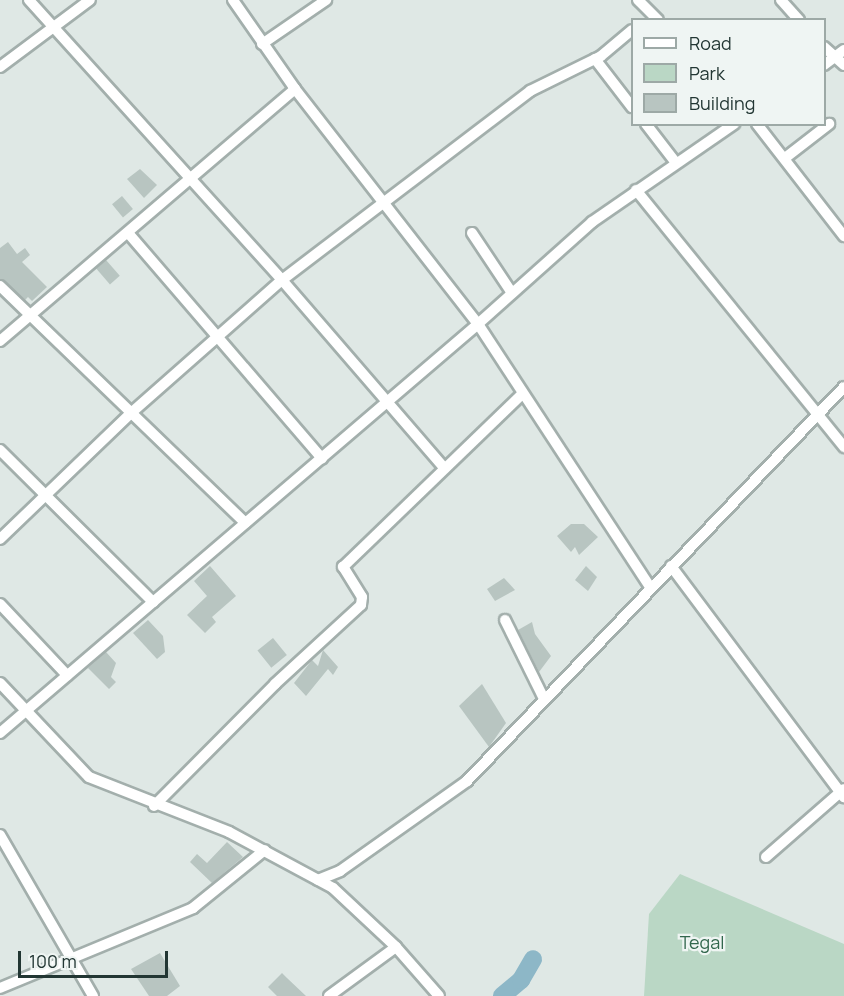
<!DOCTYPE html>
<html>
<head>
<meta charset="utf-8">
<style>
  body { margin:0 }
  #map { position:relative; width:844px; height:996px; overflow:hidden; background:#dfe8e5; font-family:Manrope,sans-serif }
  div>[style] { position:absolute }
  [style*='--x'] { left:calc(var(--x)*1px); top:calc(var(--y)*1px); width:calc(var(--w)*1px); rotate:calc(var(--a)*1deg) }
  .green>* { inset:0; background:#bad7c5 }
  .river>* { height:18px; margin:-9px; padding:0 9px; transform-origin:9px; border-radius:9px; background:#8db7c7 }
  .building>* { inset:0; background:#b8c5c1; transform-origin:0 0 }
  .roads { filter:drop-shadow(2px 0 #a3afac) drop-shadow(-2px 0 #a3afac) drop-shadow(0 2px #a3afac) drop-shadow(0 -2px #a3afac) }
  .minor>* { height:10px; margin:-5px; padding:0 5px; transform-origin:5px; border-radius:5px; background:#fff }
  span { translate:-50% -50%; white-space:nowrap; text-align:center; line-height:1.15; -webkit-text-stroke:4.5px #eff5f3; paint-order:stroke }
  .park-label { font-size:18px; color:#32674d }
  .legend { position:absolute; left:631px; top:18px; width:195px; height:108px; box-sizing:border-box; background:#eff5f3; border:2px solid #9da9a6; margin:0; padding:8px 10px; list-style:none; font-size:18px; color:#223633 }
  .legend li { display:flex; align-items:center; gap:12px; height:30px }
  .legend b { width:30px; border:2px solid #9da9a6 }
  .scale { position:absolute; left:18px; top:951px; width:150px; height:27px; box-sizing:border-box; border:3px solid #223633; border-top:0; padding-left:8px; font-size:18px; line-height:21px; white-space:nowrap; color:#223633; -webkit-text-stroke:4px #eff5f3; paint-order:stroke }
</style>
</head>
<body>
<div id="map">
  <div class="green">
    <div style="clip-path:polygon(680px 874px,844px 944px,844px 996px,644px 996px,649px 914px)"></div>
  </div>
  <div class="river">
    <div style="--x:502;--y:996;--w:25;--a:-40"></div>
    <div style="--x:521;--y:980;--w:24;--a:-60"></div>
  </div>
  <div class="building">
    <div style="clip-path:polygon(140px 169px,157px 185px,144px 198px,127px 179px)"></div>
    <div style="left:122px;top:196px;width:17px;height:13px;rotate:50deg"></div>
    <div style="clip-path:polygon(8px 242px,17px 254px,25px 248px,30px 255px,22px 262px,47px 287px,32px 301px,28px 297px,25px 300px,0 279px,0 248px)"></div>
    <div style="left:106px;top:260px;width:21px;height:13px;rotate:49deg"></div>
    <div style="clip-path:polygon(571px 524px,584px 524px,598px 537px,579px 555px,575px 547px,571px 552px,557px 536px)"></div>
    <div style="clip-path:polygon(210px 566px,236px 596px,212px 617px,216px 622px,205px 633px,187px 615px,207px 596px,194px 581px)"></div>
    <div style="clip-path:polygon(586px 566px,597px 577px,588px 591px,575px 580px)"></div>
    <div style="clip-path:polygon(504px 578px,515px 590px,495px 601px,487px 589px)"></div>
    <div style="clip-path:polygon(148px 620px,163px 636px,165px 652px,157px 659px,133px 633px)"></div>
    <div style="clip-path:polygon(532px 622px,535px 634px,551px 656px,539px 672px,518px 630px)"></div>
    <div style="left:273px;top:638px;width:22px;height:20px;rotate:51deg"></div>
    <div style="clip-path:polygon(323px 650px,338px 667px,333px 675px,328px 669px,306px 696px,294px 683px,312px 660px,318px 666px)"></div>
    <div style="clip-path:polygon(106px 652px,116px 663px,111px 677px,116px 682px,109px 689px,88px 668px)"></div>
    <div style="clip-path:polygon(482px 684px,506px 723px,489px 747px,459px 706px)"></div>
    <div style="clip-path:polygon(227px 842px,243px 857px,212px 883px,190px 862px,197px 854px,207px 863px)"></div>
    <div style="clip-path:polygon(160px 953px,180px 986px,167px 996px,149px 996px,131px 969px)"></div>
    <div style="clip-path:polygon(282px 973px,287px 978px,306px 996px,277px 996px,268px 987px)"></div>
  </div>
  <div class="roads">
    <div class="minor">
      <div style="--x:29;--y:0;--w:377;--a:47.9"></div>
      <div style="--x:282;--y:280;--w:248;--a:49.2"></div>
      <div style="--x:233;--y:0;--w:108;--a:55.1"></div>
      <div style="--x:295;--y:89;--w:298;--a:52.1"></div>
      <div style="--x:478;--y:324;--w:314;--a:56.8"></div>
      <div style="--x:638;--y:0;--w:28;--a:45"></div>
      <div style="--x:781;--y:0;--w:27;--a:48"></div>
      <div style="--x:262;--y:44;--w:78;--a:-34.5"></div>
      <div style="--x:824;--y:47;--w:27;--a:42"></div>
      <div style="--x:595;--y:59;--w:61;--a:52.4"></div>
      <div style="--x:824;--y:65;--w:25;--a:-37"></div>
      <div style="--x:0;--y:67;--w:112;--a:-36.7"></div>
      <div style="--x:646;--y:124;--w:49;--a:52.4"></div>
      <div style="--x:757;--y:124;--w:142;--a:52.2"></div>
      <div style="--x:785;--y:158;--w:56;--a:-37.7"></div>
      <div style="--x:636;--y:190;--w:331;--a:51"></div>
      <div style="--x:472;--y:233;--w:72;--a:56.3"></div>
      <div style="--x:129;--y:234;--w:296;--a:49.3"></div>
      <div style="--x:0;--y:286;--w:341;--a:44"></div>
      <div style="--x:0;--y:341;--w:388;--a:-40.5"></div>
      <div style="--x:0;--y:450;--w:216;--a:44.8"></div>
      <div style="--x:0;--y:539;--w:182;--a:-43.9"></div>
      <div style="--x:131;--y:413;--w:201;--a:-41.4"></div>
      <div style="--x:282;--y:280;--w:312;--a:-37.3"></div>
      <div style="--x:530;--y:91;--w:79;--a:-26.2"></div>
      <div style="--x:601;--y:56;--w:40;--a:-40"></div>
      <div style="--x:671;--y:566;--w:289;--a:53.2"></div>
      <div style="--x:0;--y:604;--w:98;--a:46.7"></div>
      <div style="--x:505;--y:620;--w:88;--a:63.7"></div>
      <div style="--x:0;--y:683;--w:129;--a:46.6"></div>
      <div style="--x:89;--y:777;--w:150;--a:21.4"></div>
      <div style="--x:229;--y:832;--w:118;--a:28.3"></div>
      <div style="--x:333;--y:888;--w:86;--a:43.1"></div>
      <div style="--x:396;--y:947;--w:65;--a:48.7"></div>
      <div style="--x:0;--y:733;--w:629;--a:-40.55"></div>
      <div style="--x:478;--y:324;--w:153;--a:-41.8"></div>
      <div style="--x:592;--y:222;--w:173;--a:-34.6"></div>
      <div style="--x:154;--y:806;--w:172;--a:-45.2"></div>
      <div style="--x:275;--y:684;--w:117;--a:-42.6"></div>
      <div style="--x:361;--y:605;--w:8;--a:-83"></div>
      <div style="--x:362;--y:597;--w:36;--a:-122"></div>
      <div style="--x:343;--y:567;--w:249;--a:-44"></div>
      <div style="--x:0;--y:835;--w:186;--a:60"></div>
      <div style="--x:766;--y:857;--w:103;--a:-41.1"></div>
      <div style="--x:318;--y:880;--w:24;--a:-22"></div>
      <div style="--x:340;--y:871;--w:156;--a:-35.3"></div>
      <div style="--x:467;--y:781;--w:545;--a:-46.26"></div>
      <div style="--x:0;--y:988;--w:209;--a:-22.5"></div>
      <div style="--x:193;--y:908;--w:92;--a:-38.9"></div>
      <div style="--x:329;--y:996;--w:83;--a:-36.2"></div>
    </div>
  </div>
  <div class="park-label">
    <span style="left:702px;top:942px">Tegal</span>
  </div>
  <ul class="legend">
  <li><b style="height:8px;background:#fff"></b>Road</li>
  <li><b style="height:16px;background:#bad7c5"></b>Park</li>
  <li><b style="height:16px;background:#b8c5c1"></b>Building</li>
  </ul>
  <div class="scale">100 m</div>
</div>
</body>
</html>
